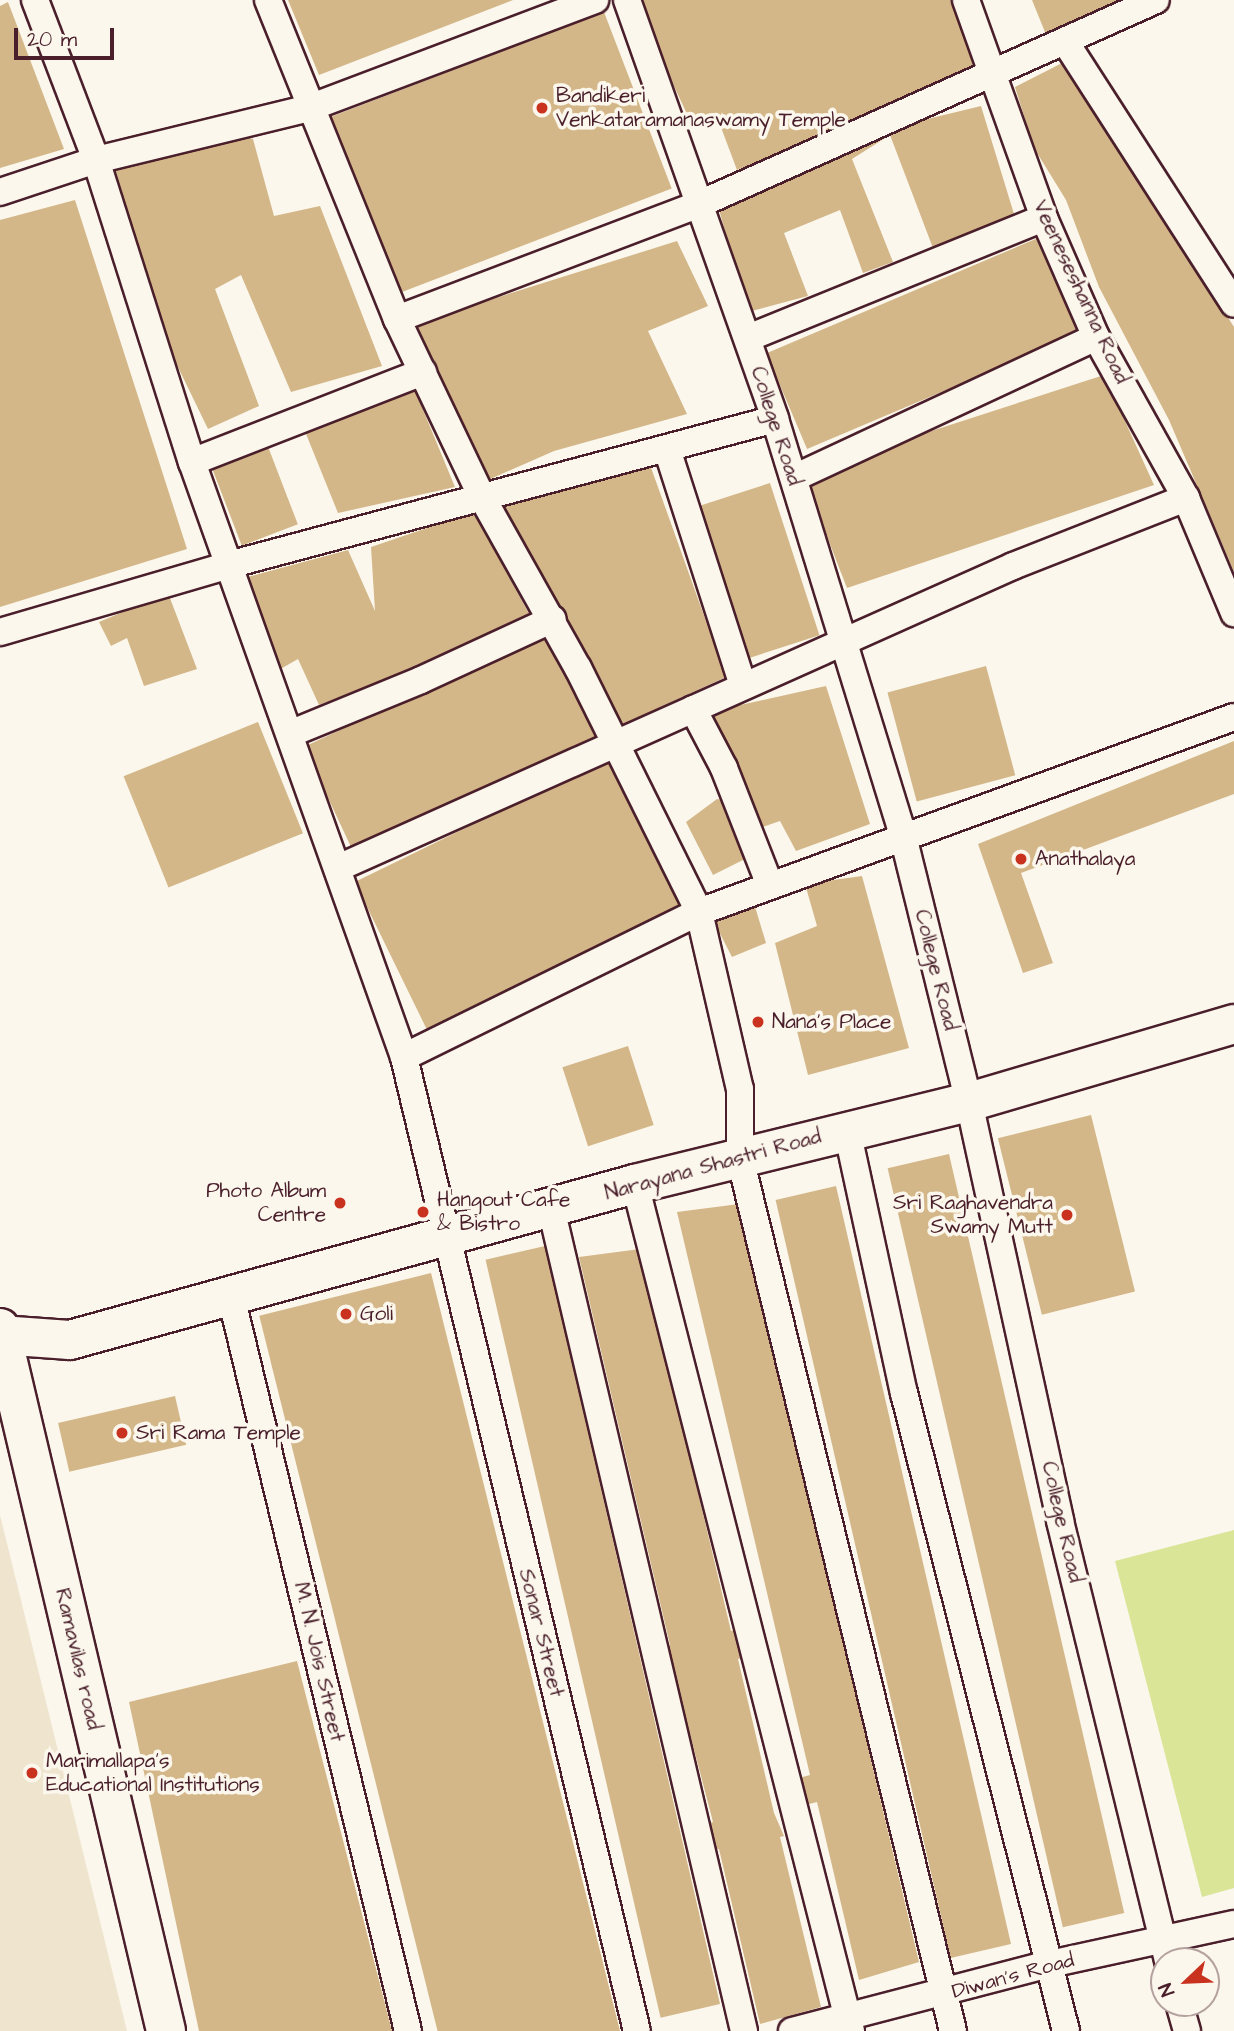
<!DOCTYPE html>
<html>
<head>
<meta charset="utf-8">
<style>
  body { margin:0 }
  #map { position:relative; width:1234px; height:2031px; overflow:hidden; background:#fbf7ec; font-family:"Architects Daughter",sans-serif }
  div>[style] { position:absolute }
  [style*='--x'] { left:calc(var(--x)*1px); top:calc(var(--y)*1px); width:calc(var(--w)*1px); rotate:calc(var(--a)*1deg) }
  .built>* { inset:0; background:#efe4ce }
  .green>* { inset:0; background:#dae597 }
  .building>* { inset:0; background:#d4b789; transform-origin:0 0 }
  .roads { filter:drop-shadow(2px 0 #4a1f2b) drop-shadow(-2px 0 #4a1f2b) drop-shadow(0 2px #4a1f2b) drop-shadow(0 -2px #4a1f2b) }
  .street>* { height:26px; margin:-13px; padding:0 13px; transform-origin:13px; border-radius:13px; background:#fbf7ec }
  .secondary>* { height:38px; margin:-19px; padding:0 19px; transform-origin:19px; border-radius:19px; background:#fbf7ec }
  .dots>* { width:19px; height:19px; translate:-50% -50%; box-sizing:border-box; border:4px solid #fbf7ec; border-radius:50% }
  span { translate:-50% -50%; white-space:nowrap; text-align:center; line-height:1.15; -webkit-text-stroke:7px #fbf7ec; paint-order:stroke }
  .poi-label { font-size:21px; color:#4a1f2b }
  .left { translate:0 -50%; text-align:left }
  .right { translate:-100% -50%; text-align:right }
  .street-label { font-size:21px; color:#4a1f2b }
  .north { position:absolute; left:1150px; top:1947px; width:70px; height:70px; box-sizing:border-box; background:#fbf7ec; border:2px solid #b4a19f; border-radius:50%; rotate:247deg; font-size:19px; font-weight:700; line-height:28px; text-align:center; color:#4a1f2b }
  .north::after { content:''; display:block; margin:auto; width:24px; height:32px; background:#c8321e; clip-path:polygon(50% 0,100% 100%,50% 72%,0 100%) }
  .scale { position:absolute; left:14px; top:28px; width:100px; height:32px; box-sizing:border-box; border:4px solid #4a1f2b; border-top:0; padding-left:9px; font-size:21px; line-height:24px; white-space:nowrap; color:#4a1f2b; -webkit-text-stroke:5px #fbf7ec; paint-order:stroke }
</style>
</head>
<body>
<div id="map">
  <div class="built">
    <div style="clip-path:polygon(0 1515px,127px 2031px,0 2031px)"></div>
  </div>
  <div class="green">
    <div style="clip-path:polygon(1234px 1530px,1234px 1888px,1202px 1897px,1115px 1561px)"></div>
  </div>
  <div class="building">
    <div style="clip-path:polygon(288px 0,513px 0,319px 75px)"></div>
    <div style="clip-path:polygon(634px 0,955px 0,980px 70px,737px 170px,719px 122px,693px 127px)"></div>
    <div style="clip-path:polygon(1032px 0,1136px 0,1049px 42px)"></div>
    <div style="clip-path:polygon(8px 2px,64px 149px,0 168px,0 6px)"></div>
    <div style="left:604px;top:12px;width:189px;height:300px;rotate:69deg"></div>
    <div style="clip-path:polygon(1066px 61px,1234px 327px,1234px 572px,1169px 420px,1099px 287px,1066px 200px,1034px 148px,1015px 87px)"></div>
    <div style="clip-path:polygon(981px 106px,1014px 214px,936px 256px,890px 135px,852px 159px,893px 262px,863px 273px,840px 210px,784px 233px,808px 296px,748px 312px,718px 206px,907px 124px)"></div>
    <div style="clip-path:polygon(234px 133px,253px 139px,274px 216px,320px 206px,382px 366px,291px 392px,241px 275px,215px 289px,259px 406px,208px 429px,176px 363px,109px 172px)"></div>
    <div style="clip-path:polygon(75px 200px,187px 549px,0 607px,0 220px)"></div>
    <div style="left:1038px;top:238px;width:104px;height:295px;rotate:67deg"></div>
    <div style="clip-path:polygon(677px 241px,708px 306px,648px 331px,687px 414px,554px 451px,488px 480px,416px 323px)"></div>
    <div style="clip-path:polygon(1104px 375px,1154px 485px,847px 588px,807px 485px,919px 435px)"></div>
    <div style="clip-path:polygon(414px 388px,455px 487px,338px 513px,302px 424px)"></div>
    <div style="left:267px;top:444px;width:86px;height:60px;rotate:69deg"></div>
    <div style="clip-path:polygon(649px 462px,726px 677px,617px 727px,502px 505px)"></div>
    <div style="left:770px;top:483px;width:160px;height:77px;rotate:72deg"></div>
    <div style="clip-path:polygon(474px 512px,529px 614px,462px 649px,319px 705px,298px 659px,277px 671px,244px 578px,348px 550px,375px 611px,371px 547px)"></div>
    <div style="clip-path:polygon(168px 593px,197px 669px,144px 686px,127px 638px,111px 646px,99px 622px)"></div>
    <div style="left:548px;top:633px;width:119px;height:269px;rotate:65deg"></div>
    <div style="left:986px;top:666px;width:113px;height:102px;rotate:75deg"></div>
    <div style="clip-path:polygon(826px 686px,870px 824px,796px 851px,780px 821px,754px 830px,709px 712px)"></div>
    <div style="left:258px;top:722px;width:120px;height:145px;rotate:68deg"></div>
    <div style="clip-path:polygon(1234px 741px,1234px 794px,1021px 873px,1053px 963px,1023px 973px,978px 844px)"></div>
    <div style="left:611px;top:757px;width:164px;height:285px;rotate:64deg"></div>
    <div style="clip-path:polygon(717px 799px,733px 802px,753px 855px,713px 875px,686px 822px)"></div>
    <div style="clip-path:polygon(862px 876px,909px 1048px,808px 1075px,775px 943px,817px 926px,805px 884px)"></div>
    <div style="clip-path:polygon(753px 900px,766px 943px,732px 957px,712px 918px)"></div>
    <div style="left:628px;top:1046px;width:83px;height:69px;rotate:72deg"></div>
    <div style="left:1091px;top:1115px;width:182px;height:96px;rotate:76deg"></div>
    <div style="left:949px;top:1154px;width:779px;height:63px;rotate:77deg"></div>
    <div style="left:836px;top:1186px;width:778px;height:62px;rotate:77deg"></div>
    <div style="clip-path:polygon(739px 1204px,919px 1962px,859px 1980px,817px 1802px,801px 1806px,791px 1780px,810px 1775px,677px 1212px)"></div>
    <div style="left:545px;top:1246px;width:778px;height:61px;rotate:77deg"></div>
    <div style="clip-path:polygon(640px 1249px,731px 1631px,737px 1629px,749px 1657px,738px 1659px,774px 1813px,784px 1836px,780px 1837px,821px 2007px,760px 2024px,719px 1849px,711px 1851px,702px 1825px,713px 1822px,667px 1646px,670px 1645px,579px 1257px)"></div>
    <div style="left:431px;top:1273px;width:782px;height:177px;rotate:76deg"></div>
    <div style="left:175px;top:1396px;width:50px;height:120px;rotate:77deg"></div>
    <div style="clip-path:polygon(297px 1661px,392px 2031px,199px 2031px,129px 1702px)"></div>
  </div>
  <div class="roads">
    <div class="street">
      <div style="--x:35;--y:0;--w:171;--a:69.1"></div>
      <div style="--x:96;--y:160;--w:317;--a:72.4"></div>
      <div style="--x:192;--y:462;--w:632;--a:70.39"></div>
      <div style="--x:404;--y:1057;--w:1001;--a:76.55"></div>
      <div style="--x:268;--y:0;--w:344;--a:68"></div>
      <div style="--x:397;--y:319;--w:199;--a:64.5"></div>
      <div style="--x:483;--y:499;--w:194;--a:60.7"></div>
      <div style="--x:578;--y:668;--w:272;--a:63.6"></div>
      <div style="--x:699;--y:912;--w:182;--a:77"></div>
      <div style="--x:740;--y:1089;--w:69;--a:90"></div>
      <div style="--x:740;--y:1158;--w:899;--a:76.29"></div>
      <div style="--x:627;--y:0;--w:444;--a:70.5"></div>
      <div style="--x:775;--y:419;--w:436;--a:72.9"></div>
      <div style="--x:903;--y:836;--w:274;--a:76.1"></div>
      <div style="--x:969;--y:1102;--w:429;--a:77.7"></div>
      <div style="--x:1060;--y:1521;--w:453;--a:76.2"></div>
      <div style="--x:966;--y:0;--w:232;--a:70.3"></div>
      <div style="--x:1044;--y:218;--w:130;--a:66.4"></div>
      <div style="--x:1096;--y:337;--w:184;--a:60.8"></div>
      <div style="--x:1186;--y:498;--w:125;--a:67.3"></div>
      <div style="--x:1066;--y:43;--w:310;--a:57.2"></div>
      <div style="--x:0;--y:192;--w:101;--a:-18.4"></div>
      <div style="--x:96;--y:160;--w:219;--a:-13.7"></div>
      <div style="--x:309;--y:108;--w:306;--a:-20.7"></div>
      <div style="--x:397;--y:319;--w:326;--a:-20.8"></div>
      <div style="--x:702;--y:203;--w:497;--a:-24.1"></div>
      <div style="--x:748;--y:338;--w:319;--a:-22.1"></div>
      <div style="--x:667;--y:449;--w:249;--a:72.2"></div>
      <div style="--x:192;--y:462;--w:248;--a:-21.3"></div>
      <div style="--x:794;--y:478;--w:333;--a:-25"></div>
      <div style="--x:0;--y:632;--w:242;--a:-16.3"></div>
      <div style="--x:232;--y:564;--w:562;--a:-14.95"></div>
      <div style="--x:693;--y:709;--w:67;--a:62.3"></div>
      <div style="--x:724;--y:768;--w:123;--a:68.6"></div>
      <div style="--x:292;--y:733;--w:139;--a:-22.3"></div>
      <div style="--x:421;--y:680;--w:145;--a:-24.8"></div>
      <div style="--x:338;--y:868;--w:739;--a:-24.1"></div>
      <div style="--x:1013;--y:566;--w:186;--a:-21.5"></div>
      <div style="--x:404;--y:1057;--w:329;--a:-26.2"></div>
      <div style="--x:699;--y:912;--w:569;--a:-20.03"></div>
      <div style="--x:847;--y:1130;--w:269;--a:77.8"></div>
      <div style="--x:904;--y:1393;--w:658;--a:75.75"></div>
      <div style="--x:635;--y:1184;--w:874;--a:75.69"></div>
      <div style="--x:551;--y:1208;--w:845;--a:76.8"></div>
      <div style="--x:230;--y:1292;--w:760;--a:76.46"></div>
      <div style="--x:1179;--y:2003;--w:29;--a:74"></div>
      <div style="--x:792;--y:2031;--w:267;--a:-14.6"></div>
      <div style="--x:1050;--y:1964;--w:188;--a:-12.3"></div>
    </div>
    <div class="secondary">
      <div style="--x:0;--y:1328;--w:722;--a:76.71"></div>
      <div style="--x:0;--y:1335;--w:70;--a:4.1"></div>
      <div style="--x:70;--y:1340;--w:586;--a:-15.44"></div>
      <div style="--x:635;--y:1184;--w:344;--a:-13.8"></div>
      <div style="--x:969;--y:1102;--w:276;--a:-16.4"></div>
    </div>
  </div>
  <div class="dots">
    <div style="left:542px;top:108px;background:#c8321e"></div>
    <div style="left:1021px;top:859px;background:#c8321e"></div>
    <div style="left:758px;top:1022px;background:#c8321e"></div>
    <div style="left:340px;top:1203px;background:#c8321e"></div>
    <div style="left:423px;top:1212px;background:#c8321e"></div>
    <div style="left:1067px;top:1215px;background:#c8321e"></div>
    <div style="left:346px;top:1314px;background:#c8321e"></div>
    <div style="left:122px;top:1433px;background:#c8321e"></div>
    <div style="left:32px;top:1773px;background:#c8321e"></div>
  </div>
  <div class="poi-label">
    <span class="left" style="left:556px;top:108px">Bandikeri<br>Venkataramanaswamy Temple</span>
    <span class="left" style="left:1035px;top:859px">Anathalaya</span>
    <span class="left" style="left:772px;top:1022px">Nana's Place</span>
    <span class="right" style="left:326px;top:1203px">Photo Album<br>Centre</span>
    <span class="left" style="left:437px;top:1212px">Hangout Cafe<br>&amp; Bistro</span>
    <span class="right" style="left:1053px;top:1215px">Sri Raghavendra<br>Swamy Mutt</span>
    <span class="left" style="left:360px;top:1314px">Goli</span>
    <span class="left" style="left:136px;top:1433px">Sri Rama Temple</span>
    <span class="left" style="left:46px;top:1773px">Marimallapa's<br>Educational Institutions</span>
  </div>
  <div class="street-label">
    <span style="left:1081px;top:292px;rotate:65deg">Veeneseshanna Road</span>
    <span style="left:776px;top:426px;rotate:72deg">College Road</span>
    <span style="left:936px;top:970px;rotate:76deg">College Road</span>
    <span style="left:713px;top:1165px;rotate:-15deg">Narayana Shastri Road</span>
    <span style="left:1062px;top:1522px;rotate:77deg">College Road</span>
    <span style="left:541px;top:1633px;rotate:76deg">Sonar Street</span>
    <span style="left:78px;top:1659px;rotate:77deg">Ramavilas road</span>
    <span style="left:319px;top:1662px;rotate:77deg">M. N. Jois Street</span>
    <span style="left:1013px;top:1976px;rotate:-15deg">Diwan's Road</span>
  </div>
  <div class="north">N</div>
  <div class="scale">20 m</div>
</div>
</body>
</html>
